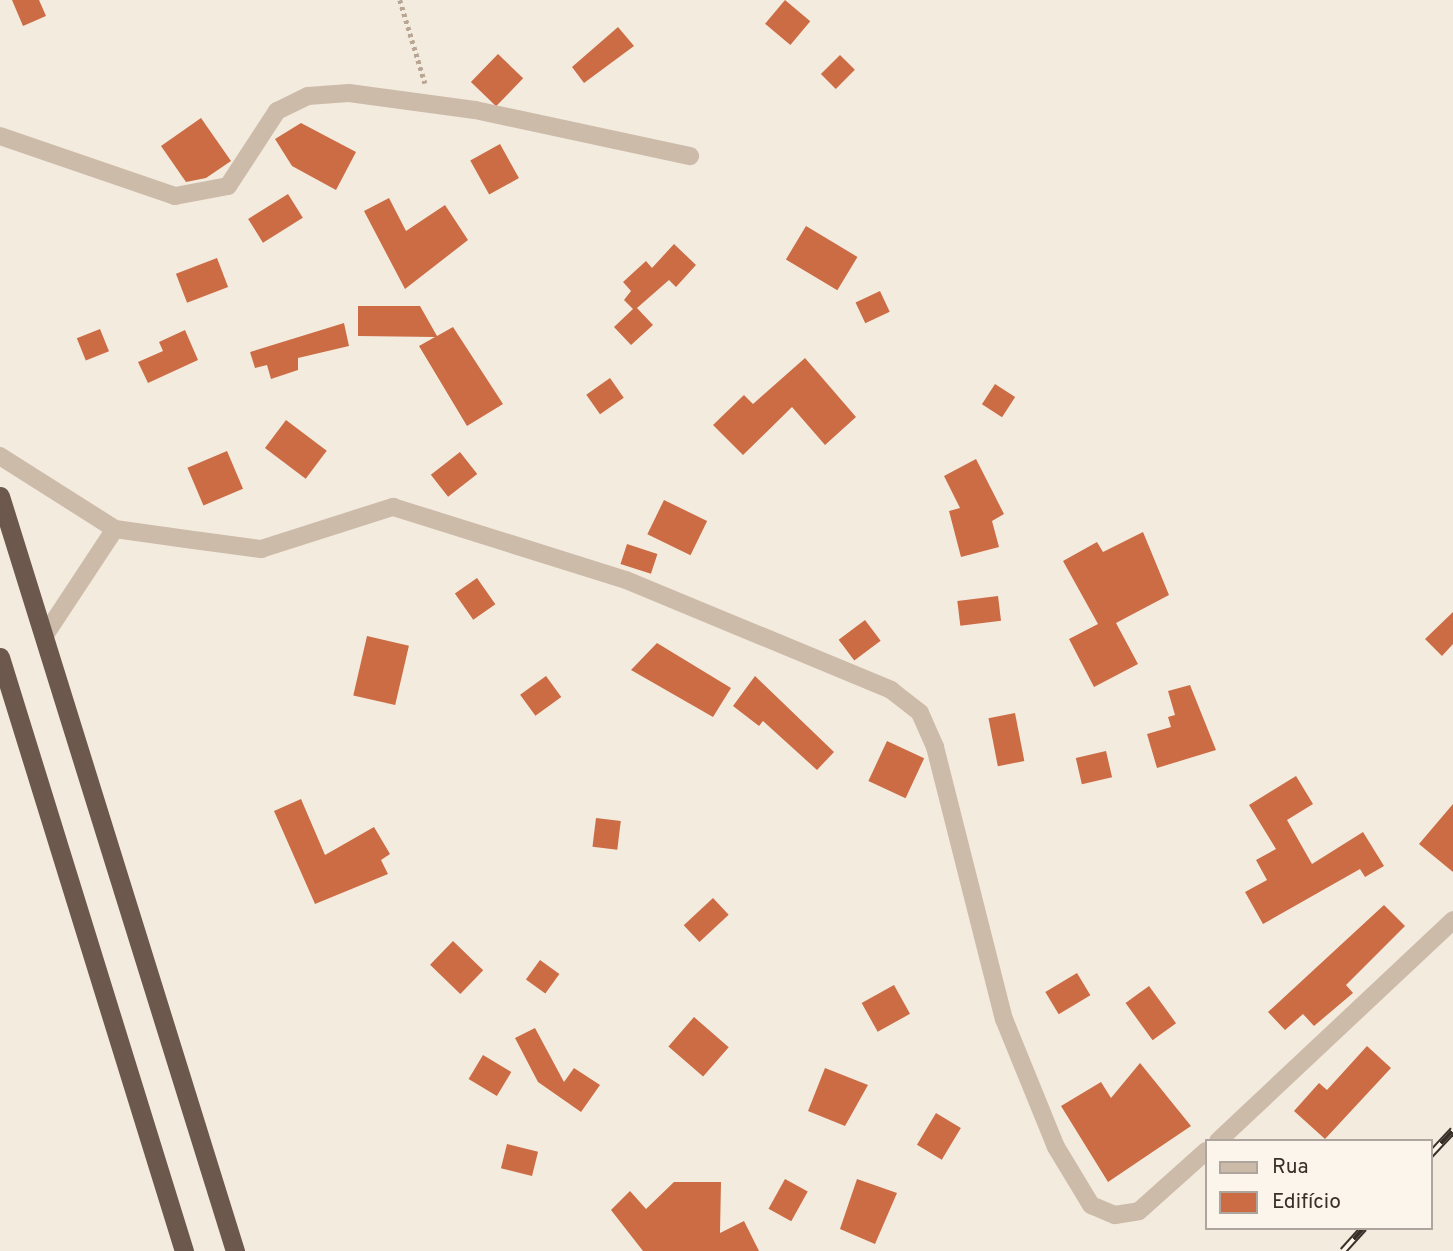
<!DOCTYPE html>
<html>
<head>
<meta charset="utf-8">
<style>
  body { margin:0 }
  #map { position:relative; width:1453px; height:1251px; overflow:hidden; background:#f4ebdf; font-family:Overpass,sans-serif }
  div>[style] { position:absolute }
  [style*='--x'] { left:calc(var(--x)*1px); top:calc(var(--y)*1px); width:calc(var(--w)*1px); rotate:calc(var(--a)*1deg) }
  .building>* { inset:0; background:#cb6c45; transform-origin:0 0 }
  .path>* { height:4.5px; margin-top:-2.25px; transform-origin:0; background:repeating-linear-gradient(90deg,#b9a594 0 3.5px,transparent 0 7px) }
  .minor>* { height:18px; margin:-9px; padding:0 9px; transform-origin:9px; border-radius:9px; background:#cdbbaa }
  .trunk>* { height:19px; margin:-9.5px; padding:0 9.5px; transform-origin:9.5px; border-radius:9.5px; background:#6c584d }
  .rail>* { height:8px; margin-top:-4px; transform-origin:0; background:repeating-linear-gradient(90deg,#fbf5ec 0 16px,#3a302a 0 32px); box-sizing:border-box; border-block:2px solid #3a302a }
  span { translate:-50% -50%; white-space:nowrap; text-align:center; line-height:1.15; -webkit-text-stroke:7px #fbf5ec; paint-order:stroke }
  .legend { position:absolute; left:1205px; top:1139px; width:228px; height:91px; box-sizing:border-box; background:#fbf5ec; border:2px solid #aea69e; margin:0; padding:9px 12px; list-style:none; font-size:21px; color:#3a302a }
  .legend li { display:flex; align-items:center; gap:14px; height:35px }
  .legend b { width:35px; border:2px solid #aea69e }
</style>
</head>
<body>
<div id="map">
  <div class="building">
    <div style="clip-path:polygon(12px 0,39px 0,46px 16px,23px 26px)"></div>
    <div style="left:785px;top:0;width:33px;height:31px;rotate:40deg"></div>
    <div style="clip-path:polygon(618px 27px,634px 46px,584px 83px,572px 67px)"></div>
    <div style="left:498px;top:54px;width:35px;height:39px;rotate:44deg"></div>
    <div style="left:840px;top:55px;width:21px;height:27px;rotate:45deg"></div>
    <div style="clip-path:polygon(201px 118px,231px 161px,206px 178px,186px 182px,161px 146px)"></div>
    <div style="clip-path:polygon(301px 123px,356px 152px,336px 190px,292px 166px,275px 139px)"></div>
    <div style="left:500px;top:144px;width:39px;height:34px;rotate:61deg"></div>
    <div style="left:288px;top:194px;width:28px;height:47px;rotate:58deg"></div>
    <div style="clip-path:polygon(389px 198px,406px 231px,445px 205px,468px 240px,405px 289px,364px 211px)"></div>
    <div style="left:806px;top:226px;width:60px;height:39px;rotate:31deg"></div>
    <div style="clip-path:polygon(674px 244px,696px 265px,676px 287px,669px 280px,637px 308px,653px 325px,631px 345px,614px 327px,633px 309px,624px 300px,631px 291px,623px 282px,646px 261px,652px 268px)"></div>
    <div style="left:217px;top:258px;width:31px;height:44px;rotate:69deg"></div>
    <div style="left:880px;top:291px;width:23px;height:27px;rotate:65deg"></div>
    <div style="clip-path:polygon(358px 306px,420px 306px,437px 336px,453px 327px,503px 404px,467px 426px,419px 346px,435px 337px,358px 336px)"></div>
    <div style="clip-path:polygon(344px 323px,349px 346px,298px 358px,298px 370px,271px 379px,267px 365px,255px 368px,250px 352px)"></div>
    <div style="left:100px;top:329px;width:24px;height:25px;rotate:68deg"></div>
    <div style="clip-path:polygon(185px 330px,198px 360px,148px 383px,138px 362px,163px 351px,159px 342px)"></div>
    <div style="clip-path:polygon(805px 358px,856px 417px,825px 445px,792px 407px,743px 455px,713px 425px,744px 395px,753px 404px)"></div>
    <div style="left:610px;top:378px;width:24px;height:29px;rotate:55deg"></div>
    <div style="left:995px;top:384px;width:24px;height:24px;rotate:33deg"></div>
    <div style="left:286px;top:420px;width:51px;height:35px;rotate:37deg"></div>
    <div style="left:227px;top:451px;width:41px;height:43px;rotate:67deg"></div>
    <div style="left:460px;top:452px;width:28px;height:37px;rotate:52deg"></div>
    <div style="clip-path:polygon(976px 459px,1004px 514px,992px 521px,999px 547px,961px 557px,949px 511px,960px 508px,944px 476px)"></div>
    <div style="left:664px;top:500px;width:48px;height:38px;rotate:26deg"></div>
    <div style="clip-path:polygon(1143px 532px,1169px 595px,1116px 623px,1138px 664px,1094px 687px,1069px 639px,1098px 624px,1063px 561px,1097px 542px,1103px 552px)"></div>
    <div style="left:627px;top:544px;width:32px;height:21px;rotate:18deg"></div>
    <div style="left:477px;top:578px;width:32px;height:27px;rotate:55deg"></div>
    <div style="left:998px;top:596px;width:25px;height:41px;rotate:83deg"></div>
    <div style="clip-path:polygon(1453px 612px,1453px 644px,1442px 656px,1425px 639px)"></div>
    <div style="left:865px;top:620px;width:26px;height:33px;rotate:53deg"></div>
    <div style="left:367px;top:636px;width:43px;height:61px;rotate:13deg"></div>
    <div style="clip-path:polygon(657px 643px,731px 688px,713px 717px,631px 670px)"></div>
    <div style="left:546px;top:676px;width:26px;height:32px;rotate:54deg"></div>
    <div style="clip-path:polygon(755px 676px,834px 752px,817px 770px,763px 721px,759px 726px,733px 706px)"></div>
    <div style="clip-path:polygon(1190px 685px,1216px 750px,1157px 768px,1147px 734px,1171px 727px,1168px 717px,1175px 715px,1168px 691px)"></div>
    <div style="left:1015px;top:713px;width:49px;height:27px;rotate:79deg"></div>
    <div style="left:887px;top:741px;width:41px;height:44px;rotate:25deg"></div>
    <div style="left:1106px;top:751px;width:27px;height:31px;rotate:77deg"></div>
    <div style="clip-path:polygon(1296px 776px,1313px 804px,1287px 820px,1312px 864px,1363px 832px,1384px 866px,1365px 877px,1360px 869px,1263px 924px,1245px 892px,1267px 880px,1256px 860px,1276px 849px,1249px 805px)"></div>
    <div style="clip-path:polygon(301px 799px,325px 855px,374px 827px,390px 854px,381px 860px,388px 874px,315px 904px,274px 811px)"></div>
    <div style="clip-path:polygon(1453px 804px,1453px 872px,1419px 844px)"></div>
    <div style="left:596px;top:818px;width:25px;height:29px;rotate:7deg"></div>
    <div style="left:713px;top:898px;width:23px;height:40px;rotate:47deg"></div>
    <div style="clip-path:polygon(1384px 905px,1405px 926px,1346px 985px,1353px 993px,1314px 1026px,1303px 1014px,1285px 1030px,1268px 1012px)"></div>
    <div style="left:453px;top:941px;width:42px;height:33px;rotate:44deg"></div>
    <div style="left:540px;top:960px;width:24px;height:24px;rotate:36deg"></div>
    <div style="left:1077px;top:973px;width:26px;height:37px;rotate:59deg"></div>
    <div style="left:894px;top:985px;width:33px;height:37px;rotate:61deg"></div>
    <div style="left:1149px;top:986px;width:46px;height:29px;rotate:54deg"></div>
    <div style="left:694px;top:1017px;width:46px;height:39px;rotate:41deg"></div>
    <div style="clip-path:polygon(535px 1028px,564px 1082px,574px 1068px,600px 1085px,581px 1112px,538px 1082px,515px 1038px)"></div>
    <div style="clip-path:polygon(1367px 1046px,1391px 1068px,1325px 1139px,1294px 1111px,1319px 1083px,1327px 1090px)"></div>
    <div style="left:483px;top:1055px;width:33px;height:28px;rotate:31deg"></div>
    <div style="clip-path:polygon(1140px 1063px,1191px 1126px,1108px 1182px,1061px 1106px,1101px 1082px,1111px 1098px)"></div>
    <div style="clip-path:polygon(825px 1068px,868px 1085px,845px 1126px,808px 1111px)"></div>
    <div style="left:936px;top:1113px;width:29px;height:37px;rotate:31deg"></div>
    <div style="left:507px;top:1144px;width:32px;height:25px;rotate:14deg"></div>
    <div style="left:785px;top:1179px;width:26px;height:34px;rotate:29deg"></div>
    <div style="clip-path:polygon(857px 1179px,897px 1193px,875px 1244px,840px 1229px)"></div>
    <div style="clip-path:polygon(674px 1182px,721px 1182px,720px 1233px,744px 1221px,759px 1251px,643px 1251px,611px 1210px,630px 1191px,646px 1209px)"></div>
  </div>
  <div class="path">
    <div style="--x:400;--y:0;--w:87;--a:73.2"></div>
  </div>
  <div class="minor">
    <div style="--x:0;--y:136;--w:185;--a:18.9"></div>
    <div style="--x:175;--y:196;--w:54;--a:-10.7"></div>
    <div style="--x:228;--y:186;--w:90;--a:-56.8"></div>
    <div style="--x:277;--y:111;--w:34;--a:-26"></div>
    <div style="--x:308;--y:96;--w:41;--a:-4.2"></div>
    <div style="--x:349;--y:93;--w:127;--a:7.7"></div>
    <div style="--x:475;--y:110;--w:220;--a:12.1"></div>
    <div style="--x:0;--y:456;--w:136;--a:32.4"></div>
    <div style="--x:115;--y:529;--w:72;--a:8"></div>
    <div style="--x:186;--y:539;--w:76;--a:7.6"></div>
    <div style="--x:261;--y:549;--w:139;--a:-17.7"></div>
    <div style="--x:393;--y:507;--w:244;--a:17.4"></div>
    <div style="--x:626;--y:580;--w:287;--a:22.5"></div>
    <div style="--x:891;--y:690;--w:37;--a:38"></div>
    <div style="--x:920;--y:713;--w:37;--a:66"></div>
    <div style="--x:935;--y:747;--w:281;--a:75.8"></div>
    <div style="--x:1004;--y:1019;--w:138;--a:67.9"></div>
    <div style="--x:1056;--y:1147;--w:68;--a:58.9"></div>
    <div style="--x:1091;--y:1205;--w:26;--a:23"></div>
    <div style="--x:1115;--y:1215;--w:24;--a:-9"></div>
    <div style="--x:1139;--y:1211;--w:90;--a:-41.8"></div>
    <div style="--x:45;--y:635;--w:127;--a:-56.6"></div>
    <div style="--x:1218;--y:1141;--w:323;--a:-43.2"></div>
  </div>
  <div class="trunk">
    <div style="--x:0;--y:496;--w:791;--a:72.71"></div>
    <div style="--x:0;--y:657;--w:622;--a:72.79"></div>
  </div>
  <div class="rail">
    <div style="--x:1430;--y:1155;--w:34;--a:-47"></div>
    <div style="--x:1343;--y:1251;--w:31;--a:-48"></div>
  </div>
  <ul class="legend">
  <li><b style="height:9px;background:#cdbbaa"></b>Rua</li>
  <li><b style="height:19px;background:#cb6c45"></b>Edifício</li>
  </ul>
</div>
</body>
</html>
